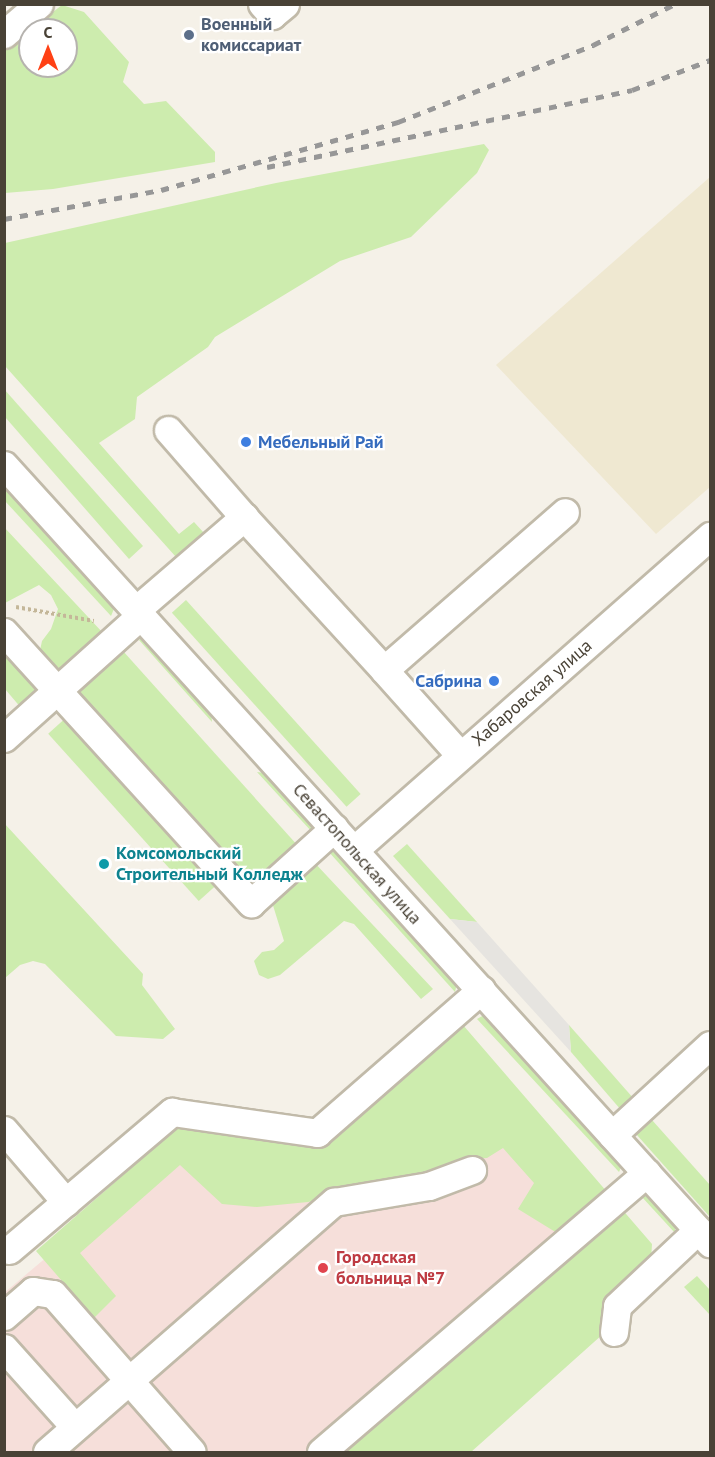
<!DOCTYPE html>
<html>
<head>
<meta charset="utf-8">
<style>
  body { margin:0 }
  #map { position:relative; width:715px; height:1457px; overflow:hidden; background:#f5f1e8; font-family:"PT Sans",sans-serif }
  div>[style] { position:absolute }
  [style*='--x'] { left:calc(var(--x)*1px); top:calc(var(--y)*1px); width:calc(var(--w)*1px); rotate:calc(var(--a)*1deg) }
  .education>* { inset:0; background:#efe8d1 }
  .medical>* { inset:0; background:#f6dfda }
  .green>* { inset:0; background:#cdecae; transform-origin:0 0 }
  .parking>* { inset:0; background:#e6e4e0 }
  .path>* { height:4px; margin-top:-2px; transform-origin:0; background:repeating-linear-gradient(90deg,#c4b799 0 3px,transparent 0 6px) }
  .roads { filter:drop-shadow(2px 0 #c1baa9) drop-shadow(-2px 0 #c1baa9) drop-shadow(0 2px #c1baa9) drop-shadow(0 -2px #c1baa9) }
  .minor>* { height:27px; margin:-13.5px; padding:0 13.5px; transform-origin:13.5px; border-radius:13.5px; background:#fff }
  .rail>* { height:4.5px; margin-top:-2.25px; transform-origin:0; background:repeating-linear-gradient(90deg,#979797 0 8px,transparent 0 16px) }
  .dots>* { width:16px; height:16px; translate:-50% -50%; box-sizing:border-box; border:3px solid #fff; border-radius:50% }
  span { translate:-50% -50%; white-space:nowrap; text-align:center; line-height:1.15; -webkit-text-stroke:4.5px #fff; paint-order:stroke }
  .service-label { font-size:18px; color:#4e5e75; font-weight:700 }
  .left { translate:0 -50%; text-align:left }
  .shop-label { font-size:18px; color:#366cbe; font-weight:700 }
  .right { translate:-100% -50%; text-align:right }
  .street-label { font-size:18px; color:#494236 }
  .culture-label { font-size:18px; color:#0d838f; font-weight:700 }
  .health-label { font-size:18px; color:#be3a42; font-weight:700 }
  .frame { position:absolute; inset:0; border:6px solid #494236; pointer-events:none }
  .north { position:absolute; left:18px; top:18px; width:60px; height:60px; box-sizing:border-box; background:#fff; border:2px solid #b6b3af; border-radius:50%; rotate:0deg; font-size:16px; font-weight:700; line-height:24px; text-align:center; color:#494236 }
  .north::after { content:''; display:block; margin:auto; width:21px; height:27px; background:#ff4115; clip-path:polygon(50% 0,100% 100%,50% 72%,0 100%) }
</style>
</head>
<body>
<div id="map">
  <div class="education">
    <div style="clip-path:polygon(710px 177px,710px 487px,656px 534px,496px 365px)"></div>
  </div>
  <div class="medical">
    <div style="clip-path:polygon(478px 1061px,608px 1208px,405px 1452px,5px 1452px,4px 1293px,185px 1141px,339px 1158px)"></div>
  </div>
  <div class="green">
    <div style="clip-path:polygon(evenodd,62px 5px,84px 12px,129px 62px,123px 82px,144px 104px,166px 101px,215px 152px,215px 162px,53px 189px,5px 193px,4px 50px,62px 5px,30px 30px,66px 30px,66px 66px,30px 66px,30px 30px)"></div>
    <div style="clip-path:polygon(484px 144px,489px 150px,477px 173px,411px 237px,340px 261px,215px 337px,208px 347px,137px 397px,135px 419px,99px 443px,179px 534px,194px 522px,204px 533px,176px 557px,5px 366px,5px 243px,276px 183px)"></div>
    <div style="clip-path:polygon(4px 389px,143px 546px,129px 559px,5px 417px)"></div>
    <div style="clip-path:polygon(4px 472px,118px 599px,111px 616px,5px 501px)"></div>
    <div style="clip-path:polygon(4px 527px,103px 633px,58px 675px,39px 655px,42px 641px,51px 629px,58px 609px,51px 595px,39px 585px,5px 603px)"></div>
    <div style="left:186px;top:600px;width:261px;height:19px;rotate:48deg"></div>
    <div style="clip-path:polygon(148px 632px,210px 701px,212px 722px,139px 640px)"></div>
    <div style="clip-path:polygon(4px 645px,44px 690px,22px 709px,5px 689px)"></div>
    <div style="clip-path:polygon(123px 651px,299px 847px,256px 886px,244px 883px,82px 703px,79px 690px)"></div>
    <div style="left:69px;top:715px;width:225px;height:28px;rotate:48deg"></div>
    <div style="clip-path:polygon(257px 772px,279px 775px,322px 823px,312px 832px)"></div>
    <div style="clip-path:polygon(4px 823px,143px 974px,142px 985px,175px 1029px,163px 1039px,116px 1036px,45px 964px,33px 961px,20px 965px,5px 978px)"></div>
    <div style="clip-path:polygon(337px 843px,457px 983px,455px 992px,328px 851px)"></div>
    <div style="clip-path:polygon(407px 844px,477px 922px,450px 919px,393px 856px)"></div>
    <div style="clip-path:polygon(312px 860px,433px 989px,421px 999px,354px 924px,344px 921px,280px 975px,268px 979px,259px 975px,254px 961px,262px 952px,274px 950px,284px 941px,271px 899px)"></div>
    <div style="clip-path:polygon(484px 1015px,492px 1016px,622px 1165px,619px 1172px,477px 1019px)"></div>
    <div style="clip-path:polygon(463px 1025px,652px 1244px,651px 1261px,603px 1308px,603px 1334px,471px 1452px,344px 1452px,608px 1222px,590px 1204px,557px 1233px,518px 1209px,534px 1183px,503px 1148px,487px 1158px,469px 1159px,447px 1169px,308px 1202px,257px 1207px,222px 1204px,180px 1165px,80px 1253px,116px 1296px,94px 1318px,36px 1251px,177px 1128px,325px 1141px)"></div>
    <div style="clip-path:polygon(569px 1025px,634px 1099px,621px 1110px,571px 1052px)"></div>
    <div style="clip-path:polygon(652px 1120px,710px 1185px,710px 1217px,636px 1134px)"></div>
    <div style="clip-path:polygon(647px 1195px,654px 1196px,675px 1220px,675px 1233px,641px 1196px)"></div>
    <div style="clip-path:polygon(697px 1276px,710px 1290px,710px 1315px,684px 1287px)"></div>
  </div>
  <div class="parking">
    <div style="clip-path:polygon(450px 919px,477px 922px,569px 1025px,571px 1052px)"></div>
  </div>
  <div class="path">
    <div style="--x:16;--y:607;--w:79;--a:10.2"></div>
  </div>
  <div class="roads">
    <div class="minor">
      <div style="--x:262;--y:4;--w:15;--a:48"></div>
      <div style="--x:272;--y:15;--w:17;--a:-40"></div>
      <div style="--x:4;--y:34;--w:46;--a:-40.6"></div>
      <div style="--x:168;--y:430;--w:116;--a:48.9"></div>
      <div style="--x:4;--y:465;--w:1051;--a:47.78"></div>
      <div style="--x:136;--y:610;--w:143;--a:-40.7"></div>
      <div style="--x:244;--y:517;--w:207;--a:47.5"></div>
      <div style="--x:384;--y:670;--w:240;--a:-41.1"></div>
      <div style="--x:4;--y:632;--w:367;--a:47.7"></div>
      <div style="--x:251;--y:903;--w:112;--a:-42.1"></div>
      <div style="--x:384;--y:670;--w:114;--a:48.2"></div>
      <div style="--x:4;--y:738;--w:184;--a:-41.9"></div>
      <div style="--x:354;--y:850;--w:475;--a:-41.4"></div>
      <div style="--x:4;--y:1130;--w:95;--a:49.3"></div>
      <div style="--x:612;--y:1135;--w:133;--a:-42.6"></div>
      <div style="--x:9;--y:1250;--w:214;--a:-40.3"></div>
      <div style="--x:172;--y:1112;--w:147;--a:8.2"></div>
      <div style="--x:317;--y:1133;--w:218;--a:-41.1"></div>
      <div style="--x:4;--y:1316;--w:38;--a:-41"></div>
      <div style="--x:33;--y:1291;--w:20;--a:9"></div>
      <div style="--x:53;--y:1294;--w:210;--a:48.7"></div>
      <div style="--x:614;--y:1332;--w:26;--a:-83"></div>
      <div style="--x:617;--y:1306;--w:111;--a:-43.2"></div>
      <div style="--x:4;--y:1348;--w:106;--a:48.1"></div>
      <div style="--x:47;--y:1452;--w:381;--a:-41.1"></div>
      <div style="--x:334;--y:1202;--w:96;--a:-9.6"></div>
      <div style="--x:429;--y:1186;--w:46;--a:-20.4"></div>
      <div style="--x:321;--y:1452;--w:429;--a:-40.6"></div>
    </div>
  </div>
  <div class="rail">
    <div style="--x:267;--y:167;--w:373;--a:-11.9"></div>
    <div style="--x:632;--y:90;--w:84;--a:-21"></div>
    <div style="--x:4;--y:219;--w:160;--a:-10.5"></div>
    <div style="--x:161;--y:190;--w:247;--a:-16"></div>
    <div style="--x:398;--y:122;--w:210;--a:-21.5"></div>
    <div style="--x:593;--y:45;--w:92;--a:-26.6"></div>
  </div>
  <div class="dots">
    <div style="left:189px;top:35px;background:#5c6f8a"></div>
    <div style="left:246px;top:442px;background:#3f7fe0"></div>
    <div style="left:494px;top:681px;background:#3f7fe0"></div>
    <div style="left:104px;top:864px;background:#0f9aa8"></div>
    <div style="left:323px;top:1268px;background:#e0444e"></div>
  </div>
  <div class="service-label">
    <span class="left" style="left:201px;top:35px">Военный<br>комиссариат</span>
  </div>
  <div class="shop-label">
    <span class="left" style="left:258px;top:442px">Мебельный Рай</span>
    <span class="right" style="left:482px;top:681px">Сабрина</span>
  </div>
  <div class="street-label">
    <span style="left:532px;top:693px;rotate:-41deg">Хабаровская улица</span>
    <span style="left:357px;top:854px;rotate:48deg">Севастопольская улица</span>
  </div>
  <div class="culture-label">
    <span class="left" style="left:116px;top:864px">Комсомольский<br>Строительный Колледж</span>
  </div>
  <div class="health-label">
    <span class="left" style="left:336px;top:1268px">Городская<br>больница №7</span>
  </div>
  <div class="frame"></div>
  <div class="north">С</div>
</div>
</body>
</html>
